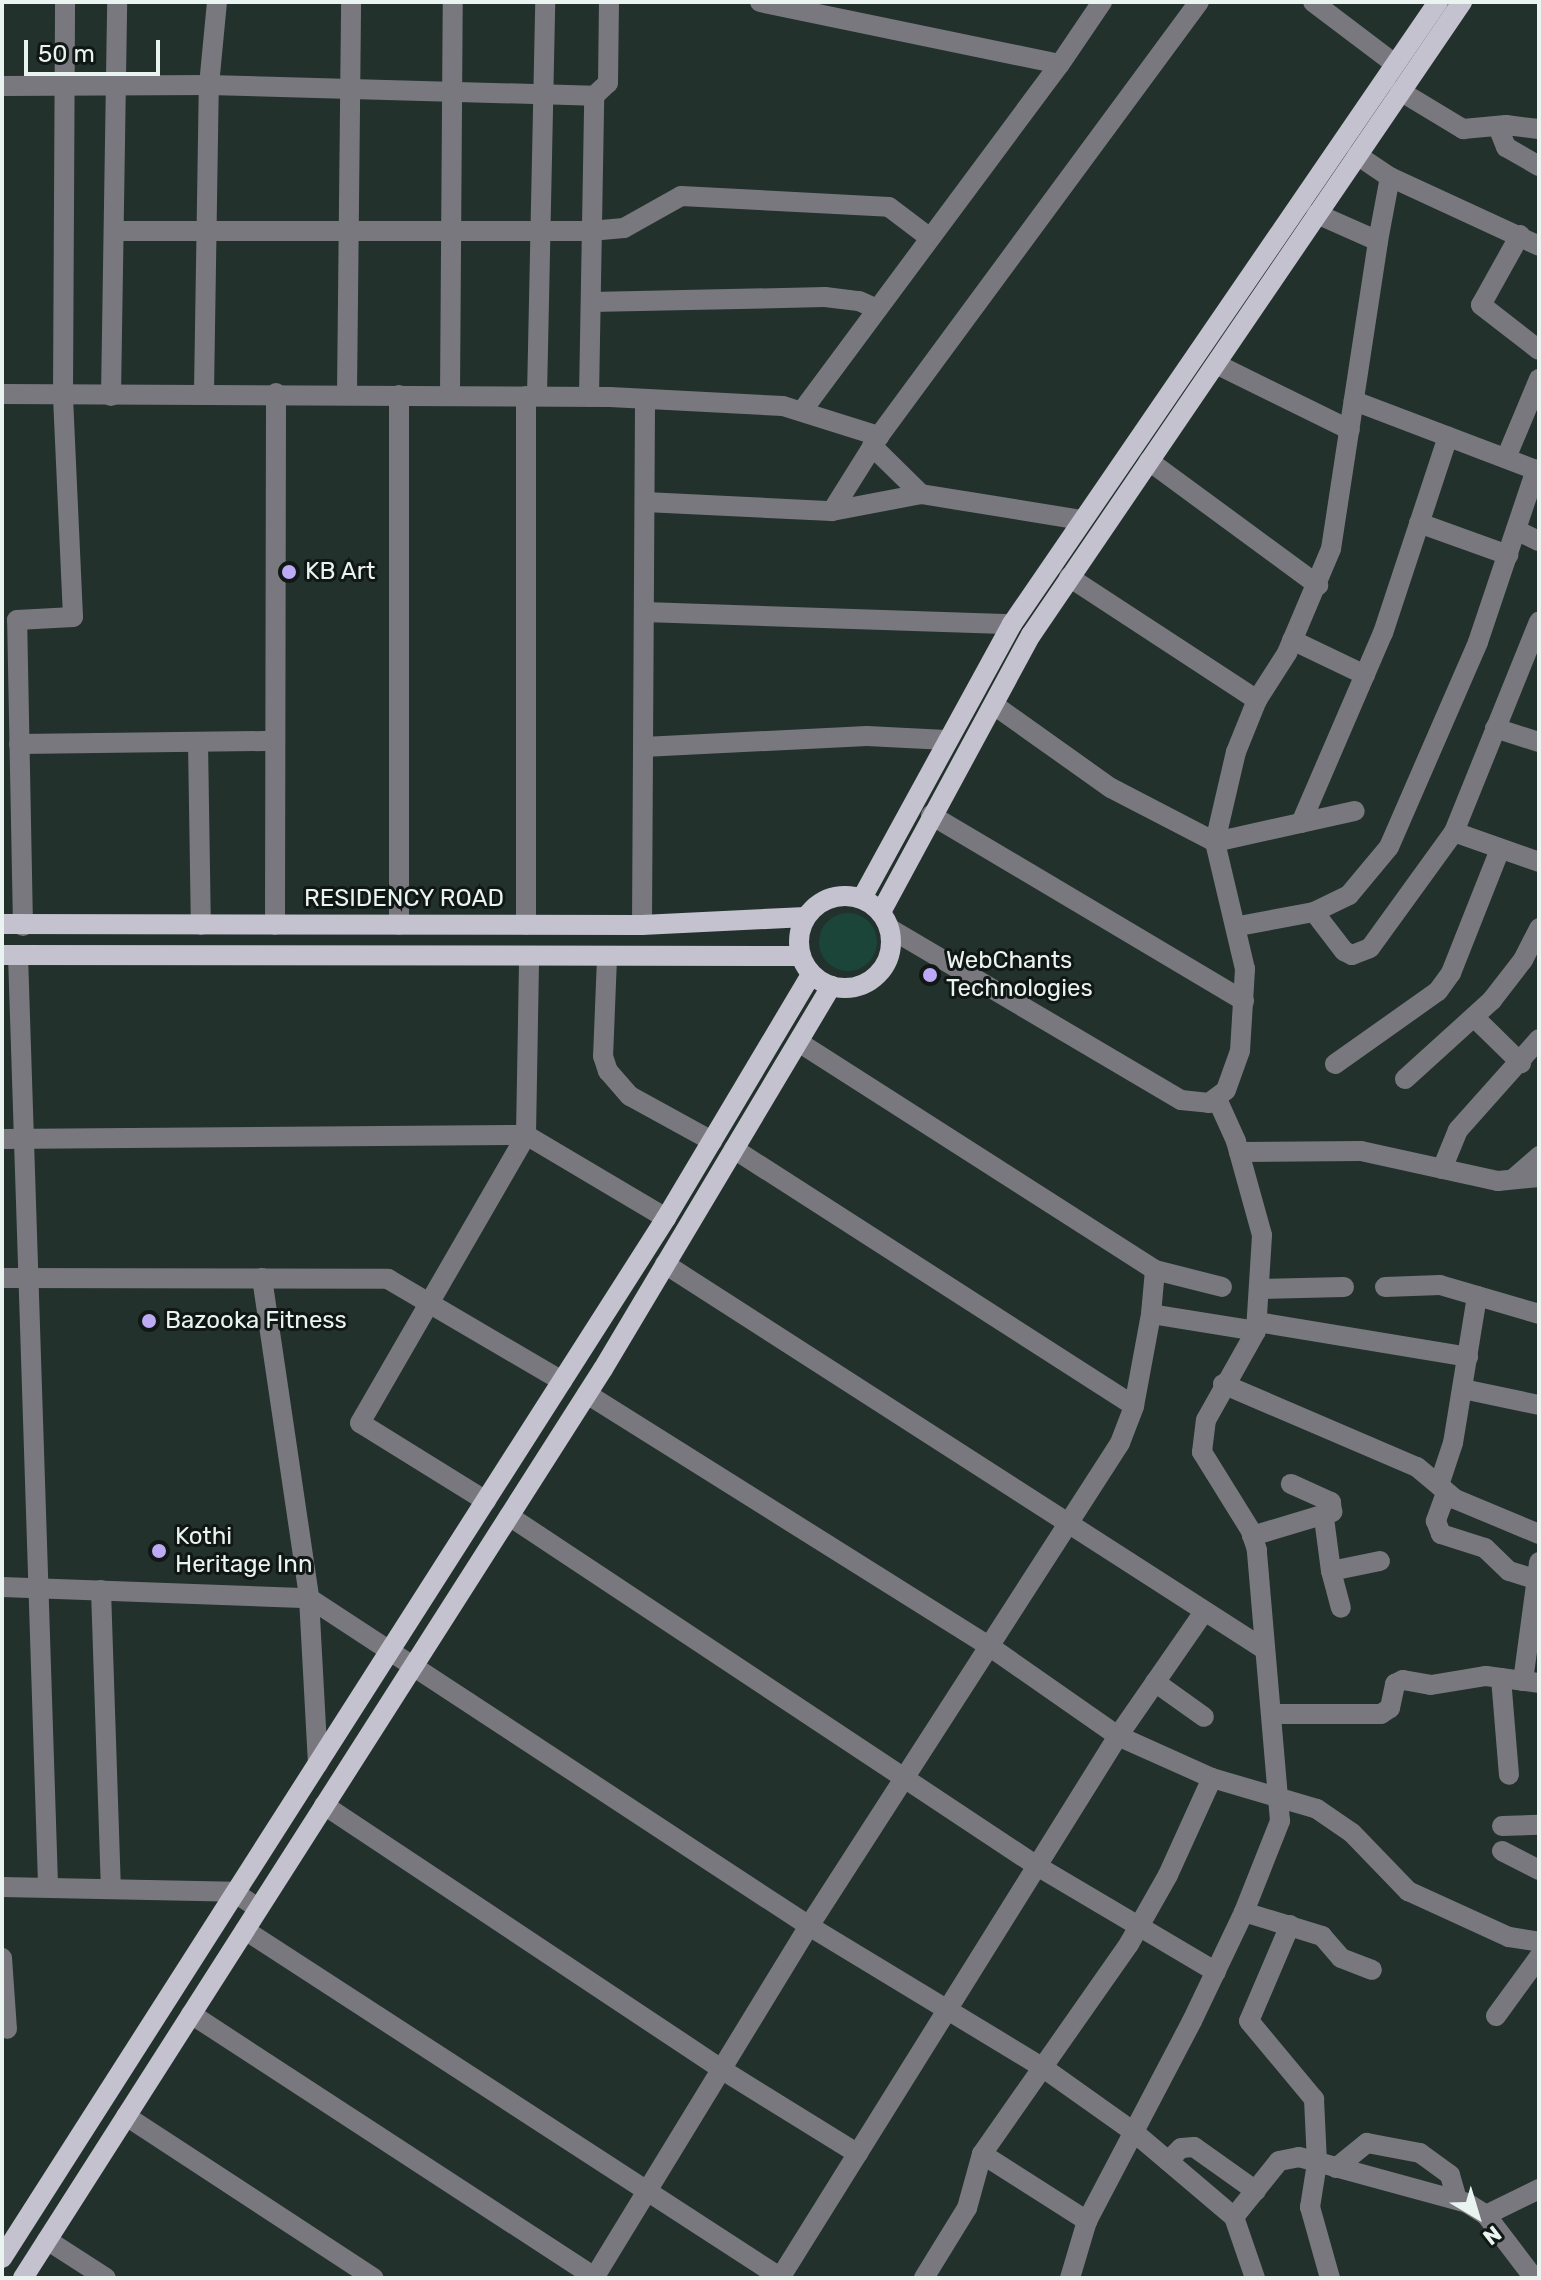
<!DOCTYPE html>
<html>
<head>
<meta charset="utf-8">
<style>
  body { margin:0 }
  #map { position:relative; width:1541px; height:2280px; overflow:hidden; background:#22312c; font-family:Rubik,sans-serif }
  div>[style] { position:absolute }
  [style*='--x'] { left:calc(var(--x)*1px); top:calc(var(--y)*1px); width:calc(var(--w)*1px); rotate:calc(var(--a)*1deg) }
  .green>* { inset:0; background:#1c453a }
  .round { border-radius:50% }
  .minor>* { height:20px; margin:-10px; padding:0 10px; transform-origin:10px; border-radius:10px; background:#79787e }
  .major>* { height:20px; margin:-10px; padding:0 10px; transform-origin:10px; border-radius:10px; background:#c5c2d0 }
  .major>.ring { margin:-10px; padding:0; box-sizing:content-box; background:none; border:20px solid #c5c2d0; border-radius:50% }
  .dots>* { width:22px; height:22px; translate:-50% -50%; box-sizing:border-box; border:4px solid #101715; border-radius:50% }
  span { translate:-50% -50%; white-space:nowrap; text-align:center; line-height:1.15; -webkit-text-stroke:6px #101715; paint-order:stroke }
  .poi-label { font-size:24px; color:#e9f3ef }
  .left { translate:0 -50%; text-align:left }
  .street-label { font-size:24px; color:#e9f3ef }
  .frame { position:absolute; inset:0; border:4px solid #e9f3ef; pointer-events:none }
  .north { position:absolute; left:1437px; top:2176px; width:80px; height:80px; -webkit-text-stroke:6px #101715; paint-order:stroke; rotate:142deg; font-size:22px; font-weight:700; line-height:32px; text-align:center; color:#e9f3ef }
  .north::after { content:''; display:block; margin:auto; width:28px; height:36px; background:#e9f3ef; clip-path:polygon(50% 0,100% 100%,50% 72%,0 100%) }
  .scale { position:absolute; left:24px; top:40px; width:136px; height:36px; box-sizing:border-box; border:4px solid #e9f3ef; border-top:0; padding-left:10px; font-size:24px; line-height:28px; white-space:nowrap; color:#e9f3ef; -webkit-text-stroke:6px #101715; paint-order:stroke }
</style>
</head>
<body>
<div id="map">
  <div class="green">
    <div class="round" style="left:819px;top:913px;width:58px;height:58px"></div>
  </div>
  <div class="minor">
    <div style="--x:760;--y:2;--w:306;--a:11.7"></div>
    <div style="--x:1060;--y:64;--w:75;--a:-55.9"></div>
    <div style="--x:1313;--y:2;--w:103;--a:37.1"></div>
    <div style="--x:2;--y:86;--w:207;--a:-0.3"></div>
    <div style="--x:209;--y:85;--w:385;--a:1.6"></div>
    <div style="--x:594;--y:96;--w:19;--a:-43"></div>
    <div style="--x:608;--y:83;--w:81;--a:-89.3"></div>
    <div style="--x:1400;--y:91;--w:74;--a:31.1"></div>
    <div style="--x:1463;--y:129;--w:43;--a:-5.3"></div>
    <div style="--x:1506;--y:125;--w:33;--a:7"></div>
    <div style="--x:1498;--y:127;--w:22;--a:68"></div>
    <div style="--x:1506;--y:147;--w:38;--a:30"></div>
    <div style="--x:1357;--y:155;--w:40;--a:34"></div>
    <div style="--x:1390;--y:177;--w:164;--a:24.8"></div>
    <div style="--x:114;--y:231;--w:476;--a:0"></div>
    <div style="--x:590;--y:231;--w:34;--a:-5"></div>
    <div style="--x:624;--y:228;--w:65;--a:-29.3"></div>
    <div style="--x:681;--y:196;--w:208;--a:3"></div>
    <div style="--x:889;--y:207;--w:51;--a:37.1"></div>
    <div style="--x:1520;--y:235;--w:80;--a:119.1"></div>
    <div style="--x:1481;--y:305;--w:73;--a:37.8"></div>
    <div style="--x:1378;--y:241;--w:65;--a:-79.4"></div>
    <div style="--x:591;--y:302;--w:234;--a:-1.2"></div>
    <div style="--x:825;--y:297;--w:34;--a:7"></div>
    <div style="--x:859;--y:301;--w:20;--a:24"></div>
    <div style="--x:1216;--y:364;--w:149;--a:26.2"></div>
    <div style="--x:204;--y:392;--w:307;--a:-89.1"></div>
    <div style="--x:209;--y:85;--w:83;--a:-84.5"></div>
    <div style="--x:2;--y:394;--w:608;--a:0.28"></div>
    <div style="--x:610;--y:397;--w:173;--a:3"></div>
    <div style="--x:783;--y:406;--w:101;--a:17.4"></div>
    <div style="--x:347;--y:394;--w:392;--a:-89.4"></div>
    <div style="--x:450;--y:395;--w:393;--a:-89.6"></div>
    <div style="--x:111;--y:396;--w:394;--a:-89.1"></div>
    <div style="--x:526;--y:396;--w:529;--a:90"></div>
    <div style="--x:537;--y:396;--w:394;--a:-88.8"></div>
    <div style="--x:589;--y:397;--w:301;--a:-89"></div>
    <div style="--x:802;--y:411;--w:432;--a:-53.4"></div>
    <div style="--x:872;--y:446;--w:69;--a:44.4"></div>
    <div style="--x:921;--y:494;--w:163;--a:9.2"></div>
    <div style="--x:1506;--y:458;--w:86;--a:-67.3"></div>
    <div style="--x:1149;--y:461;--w:210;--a:36.3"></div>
    <div style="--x:645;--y:502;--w:187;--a:2.8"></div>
    <div style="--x:832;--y:511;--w:91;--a:-10.8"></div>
    <div style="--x:832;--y:511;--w:89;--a:-57.9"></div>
    <div style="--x:879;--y:436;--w:539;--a:-53.6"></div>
    <div style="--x:1419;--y:523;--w:95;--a:19.8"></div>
    <div style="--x:1516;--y:530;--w:25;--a:26"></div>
    <div style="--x:1069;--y:577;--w:225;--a:33.2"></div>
    <div style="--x:644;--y:612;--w:368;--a:1.9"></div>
    <div style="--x:1292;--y:640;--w:81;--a:25.6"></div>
    <div style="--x:994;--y:705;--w:143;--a:35.4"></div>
    <div style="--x:1111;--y:788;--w:117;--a:27.4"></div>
    <div style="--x:1215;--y:842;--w:143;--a:-12.5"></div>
    <div style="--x:1495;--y:728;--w:46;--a:17.7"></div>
    <div style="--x:198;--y:742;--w:183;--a:89.1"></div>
    <div style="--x:19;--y:744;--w:256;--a:-0.7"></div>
    <div style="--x:643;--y:747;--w:224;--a:-2.8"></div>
    <div style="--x:867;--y:736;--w:79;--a:2.9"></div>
    <div style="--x:931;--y:815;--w:364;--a:30.7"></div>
    <div style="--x:1301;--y:823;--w:207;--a:-66.7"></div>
    <div style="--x:1383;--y:633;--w:207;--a:-71.7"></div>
    <div style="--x:1454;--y:832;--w:90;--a:19.4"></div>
    <div style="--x:1314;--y:912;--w:49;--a:52.4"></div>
    <div style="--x:1344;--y:951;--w:9;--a:27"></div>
    <div style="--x:1352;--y:955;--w:19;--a:-21"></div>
    <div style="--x:1370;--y:948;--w:143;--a:-54.1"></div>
    <div style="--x:1454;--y:832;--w:227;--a:-68"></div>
    <div style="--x:275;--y:925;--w:532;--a:-89.89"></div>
    <div style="--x:399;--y:925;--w:530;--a:-90"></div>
    <div style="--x:642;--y:925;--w:526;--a:-89.67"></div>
    <div style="--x:23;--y:926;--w:306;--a:-91.1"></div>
    <div style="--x:17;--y:620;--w:56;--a:-3.1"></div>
    <div style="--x:73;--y:617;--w:223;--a:-92.6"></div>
    <div style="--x:63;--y:394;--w:392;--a:-89.7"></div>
    <div style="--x:1239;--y:926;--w:76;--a:-10.6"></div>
    <div style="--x:1314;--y:912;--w:39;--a:-26"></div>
    <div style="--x:1349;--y:895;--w:62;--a:-50.2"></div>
    <div style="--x:1389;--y:847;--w:223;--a:-66.5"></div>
    <div style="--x:1478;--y:642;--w:182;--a:-71.4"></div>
    <div style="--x:1536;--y:470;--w:195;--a:-159.2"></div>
    <div style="--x:889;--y:928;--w:339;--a:30.5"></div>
    <div style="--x:1181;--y:1100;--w:28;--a:6"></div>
    <div style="--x:1209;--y:1103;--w:21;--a:-37"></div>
    <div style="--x:1226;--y:1090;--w:41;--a:-70.3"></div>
    <div style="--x:1240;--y:1051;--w:82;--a:-86.5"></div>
    <div style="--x:1245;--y:969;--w:130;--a:-103.3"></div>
    <div style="--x:1215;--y:842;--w:92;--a:-76.9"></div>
    <div style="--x:1236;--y:752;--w:56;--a:-68"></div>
    <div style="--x:1257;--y:700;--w:56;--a:-57.4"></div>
    <div style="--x:1287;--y:653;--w:113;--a:-67.1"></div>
    <div style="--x:1331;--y:549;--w:312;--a:-81.3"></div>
    <div style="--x:1378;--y:241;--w:67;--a:-156.1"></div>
    <div style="--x:18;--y:955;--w:930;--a:88.15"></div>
    <div style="--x:607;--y:958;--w:98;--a:92.3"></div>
    <div style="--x:603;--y:1056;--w:16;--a:72"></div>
    <div style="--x:608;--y:1071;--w:33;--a:49"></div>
    <div style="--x:630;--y:1096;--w:94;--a:28.8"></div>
    <div style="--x:1474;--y:1017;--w:66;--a:44.4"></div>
    <div style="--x:1335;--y:1064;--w:126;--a:-35.3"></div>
    <div style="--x:1438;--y:991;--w:22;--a:-54"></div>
    <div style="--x:1451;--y:973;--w:133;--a:-68.4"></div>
    <div style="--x:1405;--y:1079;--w:118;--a:-42.2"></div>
    <div style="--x:1492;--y:1000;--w:51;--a:-52.2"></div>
    <div style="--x:1523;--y:960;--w:36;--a:-63"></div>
    <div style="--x:2;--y:1139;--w:524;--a:-0.44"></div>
    <div style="--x:526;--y:1135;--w:163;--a:30.7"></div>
    <div style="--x:734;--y:1149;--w:475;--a:32.7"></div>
    <div style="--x:1239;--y:1152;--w:122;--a:-0.5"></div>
    <div style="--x:1361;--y:1151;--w:140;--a:12.4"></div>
    <div style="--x:1498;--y:1181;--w:41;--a:-5.6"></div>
    <div style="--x:1442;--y:1169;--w:42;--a:-67.7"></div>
    <div style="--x:1458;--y:1130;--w:122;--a:-48.3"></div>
    <div style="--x:1513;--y:1179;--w:35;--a:-41"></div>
    <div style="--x:665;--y:1264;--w:712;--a:32.73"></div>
    <div style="--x:1155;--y:1270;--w:69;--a:14.2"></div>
    <div style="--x:2;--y:1278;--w:386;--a:0.1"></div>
    <div style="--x:388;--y:1279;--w:202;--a:30.4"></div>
    <div style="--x:262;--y:1278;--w:323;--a:81.6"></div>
    <div style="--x:309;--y:1598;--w:166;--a:86.9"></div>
    <div style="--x:1385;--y:1287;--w:55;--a:-2.1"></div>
    <div style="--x:1440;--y:1285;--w:103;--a:16.3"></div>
    <div style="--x:1259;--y:1289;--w:85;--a:-1.3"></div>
    <div style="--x:1151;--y:1314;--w:106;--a:9.2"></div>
    <div style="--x:1257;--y:1322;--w:214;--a:9.4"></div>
    <div style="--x:1223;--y:1384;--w:211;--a:23.2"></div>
    <div style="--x:1417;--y:1467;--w:50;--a:40.1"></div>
    <div style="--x:1455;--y:1499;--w:91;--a:22.6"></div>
    <div style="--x:1463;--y:1389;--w:78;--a:11.9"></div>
    <div style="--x:587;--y:1394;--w:474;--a:32.1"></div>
    <div style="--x:989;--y:1646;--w:157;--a:34.9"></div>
    <div style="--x:1118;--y:1736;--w:103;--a:24.1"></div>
    <div style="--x:1212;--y:1778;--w:107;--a:114.4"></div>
    <div style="--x:1168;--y:1875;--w:79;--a:119.5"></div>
    <div style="--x:1129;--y:1944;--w:256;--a:125"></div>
    <div style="--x:982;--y:2154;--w:56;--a:105.5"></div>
    <div style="--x:967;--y:2208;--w:82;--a:121.6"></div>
    <div style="--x:1439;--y:1485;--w:44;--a:-71.6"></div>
    <div style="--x:1453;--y:1443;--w:149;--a:-80.7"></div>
    <div style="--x:1446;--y:1493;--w:30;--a:110"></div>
    <div style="--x:1436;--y:1521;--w:14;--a:69"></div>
    <div style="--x:1441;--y:1534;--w:46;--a:17.7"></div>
    <div style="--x:1485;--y:1548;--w:33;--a:44"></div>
    <div style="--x:1509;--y:1571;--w:31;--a:17"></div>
    <div style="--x:486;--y:1501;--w:148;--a:-148.2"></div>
    <div style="--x:360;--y:1423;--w:332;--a:-60"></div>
    <div style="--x:526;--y:1135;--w:177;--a:-89"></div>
    <div style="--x:509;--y:1516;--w:633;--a:33.54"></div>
    <div style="--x:1037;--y:1866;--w:208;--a:30.6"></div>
    <div style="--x:1324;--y:1518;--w:53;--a:82.5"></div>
    <div style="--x:1331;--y:1571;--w:50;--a:-11.5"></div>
    <div style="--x:1252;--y:1536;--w:84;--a:-16.7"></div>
    <div style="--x:1332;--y:1512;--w:10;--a:-96"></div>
    <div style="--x:1331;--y:1502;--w:44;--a:-155.8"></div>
    <div style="--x:1331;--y:1571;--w:38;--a:75"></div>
    <div style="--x:2;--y:1587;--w:307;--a:2.1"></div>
    <div style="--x:309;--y:1598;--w:598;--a:33.26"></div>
    <div style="--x:809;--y:1926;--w:276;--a:31.2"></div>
    <div style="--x:1045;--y:2069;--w:110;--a:35.4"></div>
    <div style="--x:1135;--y:2133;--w:130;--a:40.3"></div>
    <div style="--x:1234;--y:2217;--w:65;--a:71"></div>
    <div style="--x:101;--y:1590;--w:296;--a:88.1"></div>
    <div style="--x:1501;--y:1678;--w:97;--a:85.3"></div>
    <div style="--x:1523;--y:1681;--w:120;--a:-82.3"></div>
    <div style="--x:1155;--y:1682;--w:60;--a:35.5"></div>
    <div style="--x:1271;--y:1714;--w:110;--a:0"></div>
    <div style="--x:1381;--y:1714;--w:11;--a:-34"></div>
    <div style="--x:1390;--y:1708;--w:25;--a:-78"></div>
    <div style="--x:1395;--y:1684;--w:9;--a:-27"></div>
    <div style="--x:1403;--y:1680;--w:28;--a:10"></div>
    <div style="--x:1431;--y:1685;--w:56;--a:-9.3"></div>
    <div style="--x:1486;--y:1676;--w:53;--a:7.5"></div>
    <div style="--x:1212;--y:1778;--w:109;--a:16.4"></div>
    <div style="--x:1317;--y:1809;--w:42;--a:34.4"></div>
    <div style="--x:1352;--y:1833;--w:81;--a:46"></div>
    <div style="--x:1408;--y:1891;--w:111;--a:24.5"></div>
    <div style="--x:1509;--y:1937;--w:30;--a:9"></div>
    <div style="--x:324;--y:1805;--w:477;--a:33.6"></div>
    <div style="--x:721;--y:2069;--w:161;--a:31.8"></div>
    <div style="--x:1502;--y:1826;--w:37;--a:-2"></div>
    <div style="--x:1502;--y:1851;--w:42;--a:27.2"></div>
    <div style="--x:2;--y:1887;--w:232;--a:1.2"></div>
    <div style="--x:234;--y:1892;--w:29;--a:34"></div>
    <div style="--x:1244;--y:1912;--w:82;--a:17.1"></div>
    <div style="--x:1322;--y:1936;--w:29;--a:49"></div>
    <div style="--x:1341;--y:1958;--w:33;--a:21"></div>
    <div style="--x:1290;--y:1925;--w:104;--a:113.1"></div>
    <div style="--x:1249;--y:2021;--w:102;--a:50.2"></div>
    <div style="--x:1314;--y:2099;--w:64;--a:87.3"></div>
    <div style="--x:1317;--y:2163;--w:45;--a:99"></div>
    <div style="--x:1310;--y:2207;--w:74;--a:74.3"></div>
    <div style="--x:245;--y:1930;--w:639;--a:32.99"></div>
    <div style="--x:2;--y:1958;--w:71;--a:86"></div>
    <div style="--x:191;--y:2014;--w:481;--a:33.1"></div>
    <div style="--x:1496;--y:2016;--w:73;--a:-53.9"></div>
    <div style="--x:126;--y:2116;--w:296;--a:33.2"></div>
    <div style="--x:982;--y:2154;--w:125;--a:32.5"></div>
    <div style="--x:1168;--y:2161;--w:18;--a:-45"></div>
    <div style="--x:1181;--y:2148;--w:13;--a:-4"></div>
    <div style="--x:1194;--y:2147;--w:76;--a:35.4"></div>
    <div style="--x:1336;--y:2168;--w:40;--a:-39"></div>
    <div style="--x:1367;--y:2143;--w:54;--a:10.7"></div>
    <div style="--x:1420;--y:2153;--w:37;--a:36"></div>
    <div style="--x:1450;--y:2175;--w:25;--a:74"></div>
    <div style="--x:1486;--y:2215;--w:59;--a:-26.1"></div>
    <div style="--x:1234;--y:2217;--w:72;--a:-51.2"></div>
    <div style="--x:1279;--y:2161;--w:20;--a:-11"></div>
    <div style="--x:1299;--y:2157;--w:174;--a:15.3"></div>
    <div style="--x:1467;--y:2203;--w:22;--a:32"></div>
    <div style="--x:1486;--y:2215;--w:79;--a:52.7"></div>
    <div style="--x:47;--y:2240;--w:70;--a:32.8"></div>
    <div style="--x:594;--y:2278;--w:412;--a:-58.6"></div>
    <div style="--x:809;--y:1926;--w:574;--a:-57.22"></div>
    <div style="--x:1120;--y:1443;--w:40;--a:-69"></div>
    <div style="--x:1134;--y:1406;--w:94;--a:-79.5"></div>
    <div style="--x:1151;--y:1314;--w:44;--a:-84.8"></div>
    <div style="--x:1155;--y:1270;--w:423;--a:-147.4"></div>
    <div style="--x:780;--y:2278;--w:639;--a:-58.05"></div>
    <div style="--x:1118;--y:1736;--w:151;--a:-55.3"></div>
    <div style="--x:1070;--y:2278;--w:59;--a:-73.4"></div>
    <div style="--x:1087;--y:2221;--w:226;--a:-62.3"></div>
    <div style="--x:1192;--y:2021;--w:121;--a:-64.5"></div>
    <div style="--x:1244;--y:1912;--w:98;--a:-68.4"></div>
    <div style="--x:1280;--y:1821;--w:272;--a:-94.9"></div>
    <div style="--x:1257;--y:1550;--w:20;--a:-108"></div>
    <div style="--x:1251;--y:1531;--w:93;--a:-121.8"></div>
    <div style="--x:1202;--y:1452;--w:32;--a:-83"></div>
    <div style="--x:1206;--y:1420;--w:102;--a:-60.7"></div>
    <div style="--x:1256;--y:1331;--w:96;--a:-86.4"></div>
    <div style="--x:1262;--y:1235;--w:98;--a:-105.5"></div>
    <div style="--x:1236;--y:1141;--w:46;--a:-114.3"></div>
  </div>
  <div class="major">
    <div class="ring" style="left:799px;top:896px;width:72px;height:72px"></div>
    <div style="--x:862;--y:898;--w:312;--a:-61.3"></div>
    <div style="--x:1012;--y:624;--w:754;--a:-55.59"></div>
    <div style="--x:881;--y:912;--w:315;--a:-61.6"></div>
    <div style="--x:1031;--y:635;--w:766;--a:-55.75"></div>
    <div style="--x:2;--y:924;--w:640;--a:0.09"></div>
    <div style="--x:642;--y:925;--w:164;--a:-2.8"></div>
    <div style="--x:2;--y:955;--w:799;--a:0.07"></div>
    <div style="--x:2;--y:2258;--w:1234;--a:-57.44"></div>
    <div style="--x:666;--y:1218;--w:283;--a:-59.2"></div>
    <div style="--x:23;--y:2278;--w:1078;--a:-57.46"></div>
    <div style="--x:603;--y:1369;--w:446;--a:-59.2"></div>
  </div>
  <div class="dots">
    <div style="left:289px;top:572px;background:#bcaaf5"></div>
    <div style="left:930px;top:975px;background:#bcaaf5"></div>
    <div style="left:149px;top:1321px;background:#bcaaf5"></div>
    <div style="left:159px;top:1551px;background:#bcaaf5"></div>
  </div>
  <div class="poi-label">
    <span class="left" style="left:305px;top:572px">KB Art</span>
    <span class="left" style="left:946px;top:975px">WebChants<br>Technologies</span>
    <span class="left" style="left:165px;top:1321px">Bazooka Fitness</span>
    <span class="left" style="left:175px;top:1551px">Kothi<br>Heritage Inn</span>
  </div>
  <div class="street-label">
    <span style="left:404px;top:899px">RESIDENCY ROAD</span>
  </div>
  <div class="frame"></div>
  <div class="north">N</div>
  <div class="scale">50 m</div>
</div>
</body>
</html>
